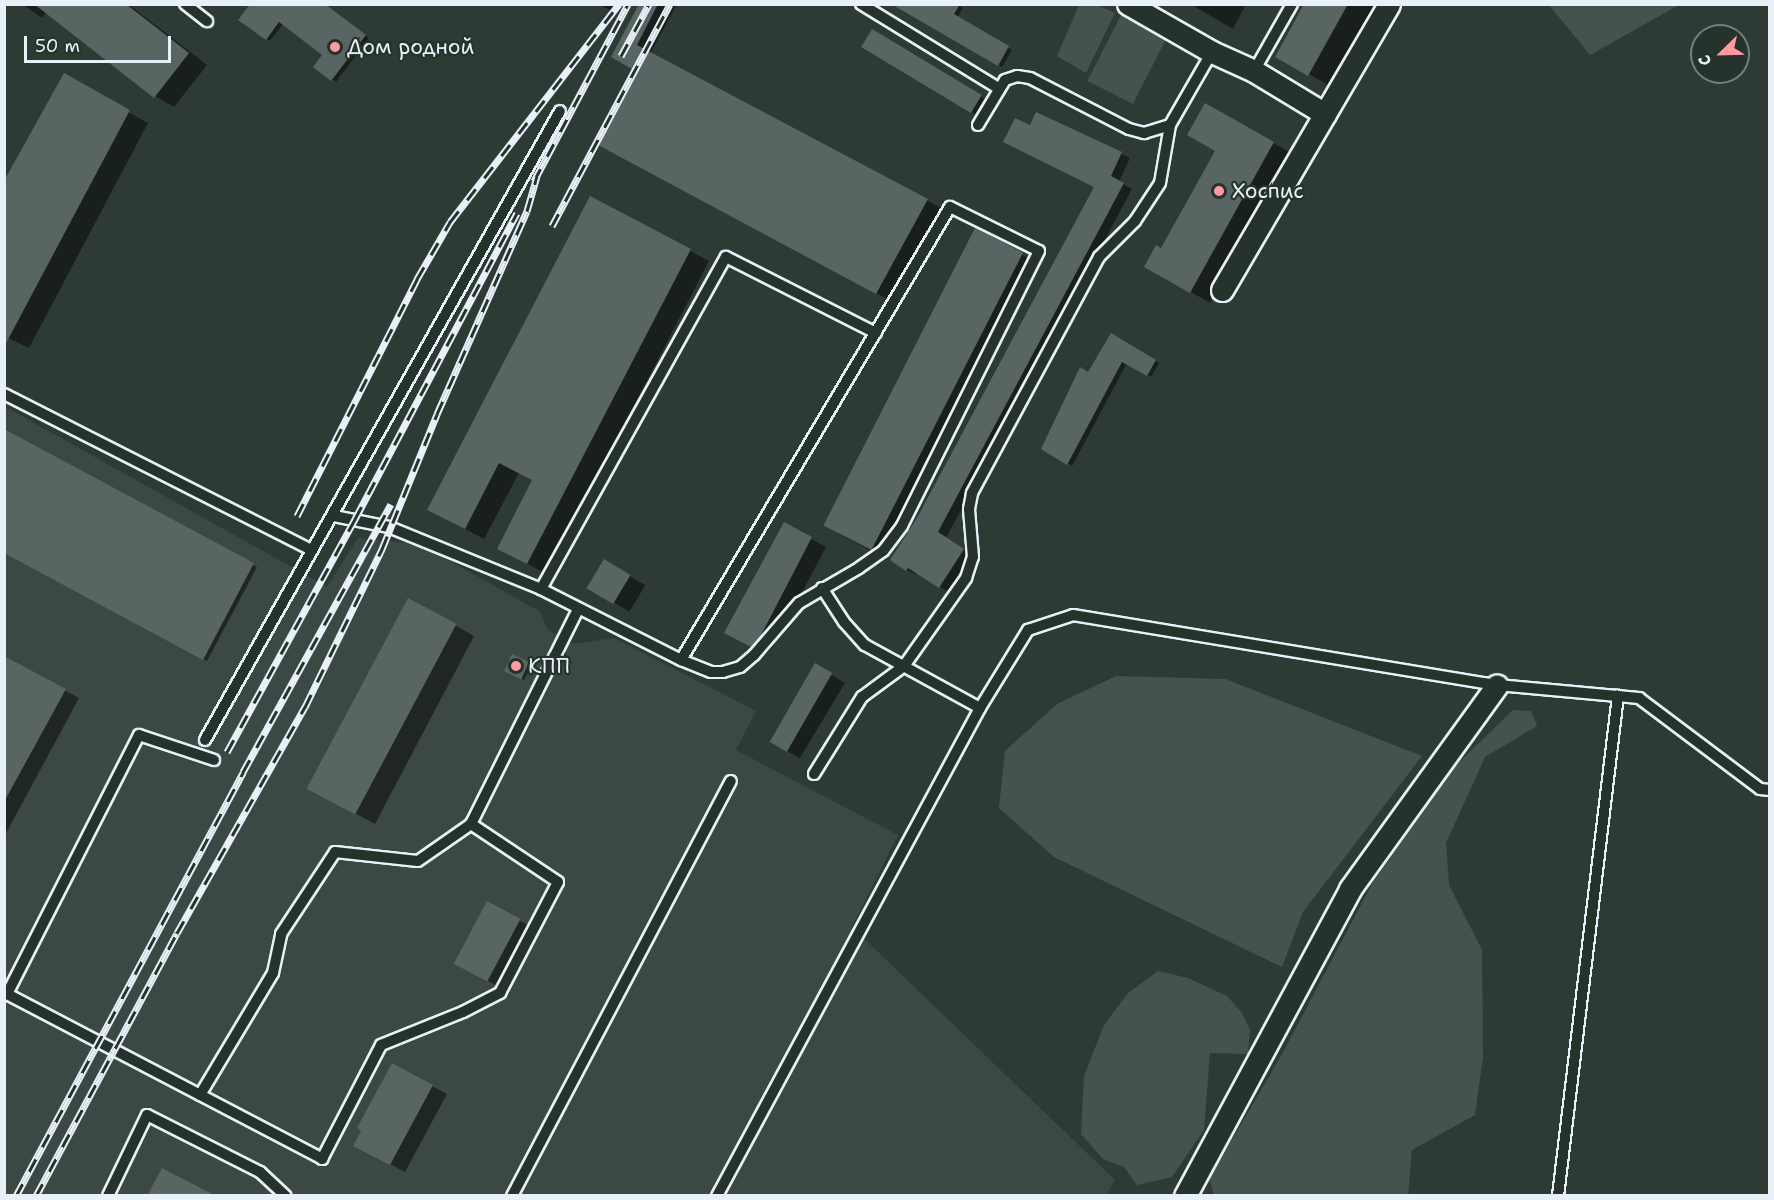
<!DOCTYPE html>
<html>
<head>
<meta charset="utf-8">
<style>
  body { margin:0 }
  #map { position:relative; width:1774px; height:1200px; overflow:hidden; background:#2e3b35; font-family:"Shantell Sans",sans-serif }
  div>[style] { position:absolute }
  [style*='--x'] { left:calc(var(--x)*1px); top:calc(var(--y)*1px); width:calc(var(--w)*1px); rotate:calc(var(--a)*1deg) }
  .built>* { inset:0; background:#3b4843 }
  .green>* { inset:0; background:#45524e; transform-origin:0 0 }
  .shadow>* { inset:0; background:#0007; transform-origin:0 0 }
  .building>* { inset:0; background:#596563; transform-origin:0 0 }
  .roads { filter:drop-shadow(2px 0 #e8f1f8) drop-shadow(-2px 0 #e8f1f8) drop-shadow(0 2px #e8f1f8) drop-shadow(0 -2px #e8f1f8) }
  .lane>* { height:10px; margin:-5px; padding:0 5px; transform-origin:5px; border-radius:5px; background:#26332d }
  .street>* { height:21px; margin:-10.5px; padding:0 10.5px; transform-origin:10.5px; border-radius:10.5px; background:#26332d }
  .rail>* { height:7px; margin-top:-3.5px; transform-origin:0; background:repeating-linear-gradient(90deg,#26332d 0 14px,#e8f1f8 0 28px); box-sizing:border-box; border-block:2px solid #e8f1f8 }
  .dots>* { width:16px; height:16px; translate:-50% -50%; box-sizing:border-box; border:3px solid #26332d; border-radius:50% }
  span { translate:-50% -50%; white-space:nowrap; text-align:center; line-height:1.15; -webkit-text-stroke:4.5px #26332d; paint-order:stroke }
  .poi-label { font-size:21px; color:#e8f1f8 }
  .left { translate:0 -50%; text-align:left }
  .frame { position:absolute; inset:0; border:6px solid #e8f1f8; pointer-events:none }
  .north { position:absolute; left:1690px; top:24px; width:60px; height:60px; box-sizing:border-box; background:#26332d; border:2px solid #747f7e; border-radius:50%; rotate:247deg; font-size:16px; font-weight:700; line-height:24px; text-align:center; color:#e8f1f8 }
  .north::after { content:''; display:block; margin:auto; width:21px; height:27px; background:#ff9aa2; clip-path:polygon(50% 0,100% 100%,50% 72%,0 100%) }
  .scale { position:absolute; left:24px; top:36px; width:147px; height:27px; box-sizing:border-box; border:3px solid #e8f1f8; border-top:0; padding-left:8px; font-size:18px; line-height:21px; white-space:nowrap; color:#e8f1f8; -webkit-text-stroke:4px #26332d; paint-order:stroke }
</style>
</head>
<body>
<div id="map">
  <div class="built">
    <div style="clip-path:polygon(4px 406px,327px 587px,358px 538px,406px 543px,437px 554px,539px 611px,548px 630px,573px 644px,614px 638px,756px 711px,736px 750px,898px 835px,852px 927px,1115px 1180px,1106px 1195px,5px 1195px)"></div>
  </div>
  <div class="green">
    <div style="clip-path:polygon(1079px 5px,1097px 5px,1115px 13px,1086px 73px,1057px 56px)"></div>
    <div style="clip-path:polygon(1551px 5px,1551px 4px,1679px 5px,1590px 55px,1549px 5px)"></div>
    <div style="left:1121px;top:15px;width:51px;height:74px;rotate:27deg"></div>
    <div style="clip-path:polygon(1116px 676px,1225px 679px,1422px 756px,1303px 912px,1282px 967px,1054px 857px,999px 808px,1005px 751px,1057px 704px)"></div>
    <div style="clip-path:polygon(1513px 710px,1531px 711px,1537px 726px,1485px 757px,1446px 843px,1449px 885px,1482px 950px,1483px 1057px,1475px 1115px,1412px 1150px,1408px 1195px,1214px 1195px,1209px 1179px,1281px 1056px,1372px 884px,1453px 768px)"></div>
    <div style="clip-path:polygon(1158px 971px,1188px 978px,1227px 996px,1242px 1013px,1250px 1030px,1248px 1054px,1210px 1053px,1204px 1130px,1172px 1177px,1137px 1185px,1124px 1167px,1103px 1159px,1081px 1134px,1084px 1076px,1104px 1025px,1128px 993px)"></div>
  </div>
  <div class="shadow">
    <div style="clip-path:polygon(22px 4px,128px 4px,207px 65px,174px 107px,155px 96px,46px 12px,42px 18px)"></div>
    <div style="clip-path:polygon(324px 4px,369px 38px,336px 82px,315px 67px,324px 54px,283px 24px,270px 41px,240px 19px)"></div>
    <div style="clip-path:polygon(598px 4px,616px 4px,612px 11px)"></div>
    <div style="clip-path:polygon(641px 4px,677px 4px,650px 54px,941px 208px,891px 301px,614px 152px,639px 72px,613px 57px)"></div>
    <div style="clip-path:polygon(894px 4px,956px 4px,963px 8px,957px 18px,1012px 50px,1002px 67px)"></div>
    <div style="clip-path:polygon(1190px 4px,1246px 4px,1233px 29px)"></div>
    <div style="clip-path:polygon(1306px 4px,1385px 4px,1337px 90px,1277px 56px)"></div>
    <div style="left:872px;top:31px;width:131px;height:18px;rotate:31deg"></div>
    <div style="clip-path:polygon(64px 76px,148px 123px,29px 348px,4px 336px)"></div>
    <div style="clip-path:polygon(1205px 105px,1293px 154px,1210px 303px,1146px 266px,1161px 250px,1217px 150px)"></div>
    <div style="clip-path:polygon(1037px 114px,1130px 158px,1119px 182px,1132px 189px,946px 538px,972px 555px,948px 592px,917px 572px,916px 574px,907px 570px,919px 519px,1096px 187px,1030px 127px)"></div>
    <div style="clip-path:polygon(591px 198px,709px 261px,547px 574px,518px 559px,534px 480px,519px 473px,484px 539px,448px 520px)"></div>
    <div style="clip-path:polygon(976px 230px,1041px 265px,883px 557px,837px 533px)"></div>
    <div style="clip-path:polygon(1111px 335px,1159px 363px,1151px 377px,1127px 363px,1072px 466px,1043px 448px)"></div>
    <div style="clip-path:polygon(4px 431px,257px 567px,207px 661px,4px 552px)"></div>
    <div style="clip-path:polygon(784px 524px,826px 547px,774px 645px,766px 654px,741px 641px)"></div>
    <div style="left:605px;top:561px;width:47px;height:31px;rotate:31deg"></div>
    <div style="clip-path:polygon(455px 625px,474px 636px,375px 824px,328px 799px)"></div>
    <div style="left:513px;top:656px;width:21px;height:16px;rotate:28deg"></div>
    <div style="clip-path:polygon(4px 657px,79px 698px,4px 837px)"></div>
    <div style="left:815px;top:665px;width:35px;height:88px;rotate:31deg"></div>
    <div style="clip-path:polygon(488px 903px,535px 929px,503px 989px,470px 971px)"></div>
    <div style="clip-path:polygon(393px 1065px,447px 1094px,405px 1172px,369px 1153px)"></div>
  </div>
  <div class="building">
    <div style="clip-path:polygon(34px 4px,126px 4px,189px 53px,154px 98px)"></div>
    <div style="clip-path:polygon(250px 4px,325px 4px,366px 35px,331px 81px,313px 67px,322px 55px,279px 22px,266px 40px,238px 20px)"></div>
    <div style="clip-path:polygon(639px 4px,658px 4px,637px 45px,928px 199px,876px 294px,598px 145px,637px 72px,611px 57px)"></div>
    <div style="clip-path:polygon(891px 4px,960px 4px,954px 14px,1009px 46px,998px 66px)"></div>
    <div style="clip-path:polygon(1304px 4px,1348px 4px,1308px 76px,1275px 57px)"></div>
    <div style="left:872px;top:29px;width:128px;height:21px;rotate:31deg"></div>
    <div style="clip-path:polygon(64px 73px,130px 110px,4px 347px,4px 181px)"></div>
    <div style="clip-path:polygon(1205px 103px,1274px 142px,1190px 293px,1144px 267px,1156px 245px,1161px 248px,1215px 151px,1187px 135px)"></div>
    <div style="clip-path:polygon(1036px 112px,1122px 152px,1111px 176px,1124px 183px,938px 532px,964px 549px,939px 588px,908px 568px,906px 571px,890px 560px,917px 518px,1094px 187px,1003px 142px,1015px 118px,1030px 125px)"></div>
    <div style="clip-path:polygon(590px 196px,691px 249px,527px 564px,497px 549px,532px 480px,499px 463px,465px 529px,427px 510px)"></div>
    <div style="left:975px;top:228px;width:54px;height:334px;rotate:27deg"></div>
    <div style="clip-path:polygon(1111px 333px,1156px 360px,1147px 376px,1122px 362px,1067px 465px,1041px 449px,1080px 367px,1088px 372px)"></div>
    <div style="clip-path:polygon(4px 429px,254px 563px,203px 660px,4px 553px)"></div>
    <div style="clip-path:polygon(784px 522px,812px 537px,760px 637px,751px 647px,724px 633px)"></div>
    <div style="left:604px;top:559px;width:31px;height:34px;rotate:31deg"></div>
    <div style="left:408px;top:598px;width:55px;height:216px;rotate:28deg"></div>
    <div style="left:512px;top:654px;width:19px;height:19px;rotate:25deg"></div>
    <div style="clip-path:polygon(4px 656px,66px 689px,4px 802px)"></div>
    <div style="left:815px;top:663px;width:20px;height:91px;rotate:30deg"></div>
    <div style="left:487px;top:901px;width:38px;height:71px;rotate:28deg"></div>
    <div style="clip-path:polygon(392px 1063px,433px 1085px,390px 1165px,353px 1146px,361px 1131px,357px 1128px)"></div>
    <div style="clip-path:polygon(162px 1168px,216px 1196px,147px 1196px)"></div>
  </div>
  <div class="roads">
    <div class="lane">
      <div style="--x:185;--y:4;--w:28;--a:38"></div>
      <div style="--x:861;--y:4;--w:161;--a:31.5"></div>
      <div style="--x:1254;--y:71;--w:77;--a:-60.4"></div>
      <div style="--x:978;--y:125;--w:52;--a:-59"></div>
      <div style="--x:1005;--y:80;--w:13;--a:-18"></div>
      <div style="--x:1017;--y:76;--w:13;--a:9"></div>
      <div style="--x:1030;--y:78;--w:111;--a:27.3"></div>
      <div style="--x:1129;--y:129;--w:16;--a:15"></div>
      <div style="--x:1144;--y:133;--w:27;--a:-17"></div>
      <div style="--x:4;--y:394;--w:345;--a:26.9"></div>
      <div style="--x:334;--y:516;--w:56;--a:11.3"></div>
      <div style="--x:389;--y:527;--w:164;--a:22.2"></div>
      <div style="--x:541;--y:589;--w:157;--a:26.9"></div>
      <div style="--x:681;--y:660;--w:527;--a:-59.3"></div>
      <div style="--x:950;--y:207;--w:99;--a:26.3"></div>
      <div style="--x:1039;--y:251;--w:307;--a:116.5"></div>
      <div style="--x:902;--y:526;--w:31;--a:127"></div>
      <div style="--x:883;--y:551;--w:29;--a:145"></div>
      <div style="--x:859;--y:568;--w:69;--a:149.7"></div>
      <div style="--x:799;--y:603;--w:69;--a:130.9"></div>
      <div style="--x:754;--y:655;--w:18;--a:139"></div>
      <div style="--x:740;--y:667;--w:18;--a:164"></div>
      <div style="--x:723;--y:672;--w:12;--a:180"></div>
      <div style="--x:711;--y:672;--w:32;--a:-158"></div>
      <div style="--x:822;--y:588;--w:40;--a:57.1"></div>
      <div style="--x:844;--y:622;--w:31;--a:48"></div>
      <div style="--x:865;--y:645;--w:131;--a:28.7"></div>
      <div style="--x:541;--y:589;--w:380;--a:-60.9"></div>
      <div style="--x:726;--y:257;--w:168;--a:26.9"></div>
      <div style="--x:205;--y:740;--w:722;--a:-60.56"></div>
      <div style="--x:214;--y:760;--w:79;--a:-161.6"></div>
      <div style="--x:139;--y:735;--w:291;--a:117"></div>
      <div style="--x:7;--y:994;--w:356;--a:27.6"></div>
      <div style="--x:322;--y:1159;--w:128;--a:-62.6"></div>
      <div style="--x:381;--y:1045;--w:88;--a:-21.9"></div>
      <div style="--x:463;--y:1012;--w:42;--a:-27.2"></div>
      <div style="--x:500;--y:993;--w:125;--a:-62.4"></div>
      <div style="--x:558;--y:882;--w:105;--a:-146.3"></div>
      <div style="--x:471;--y:824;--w:240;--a:-63.5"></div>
      <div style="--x:814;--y:774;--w:91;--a:-58.1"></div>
      <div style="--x:862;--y:697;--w:52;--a:-36.4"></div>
      <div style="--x:904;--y:666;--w:108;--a:-54.8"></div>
      <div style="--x:966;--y:578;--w:22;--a:-72"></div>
      <div style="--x:973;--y:557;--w:48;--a:-94.8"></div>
      <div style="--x:969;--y:509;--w:16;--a:-79"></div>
      <div style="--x:972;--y:493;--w:268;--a:-61.7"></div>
      <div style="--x:1099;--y:257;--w:51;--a:-45"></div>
      <div style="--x:1135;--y:221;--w:45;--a:-56.7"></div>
      <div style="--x:1160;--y:183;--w:59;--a:-80.2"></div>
      <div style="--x:1170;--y:125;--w:84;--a:-60.1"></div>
      <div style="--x:200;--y:1095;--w:142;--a:-59.1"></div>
      <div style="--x:273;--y:973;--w:40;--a:-78"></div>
      <div style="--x:281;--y:934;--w:98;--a:-56.6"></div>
      <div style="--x:335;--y:852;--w:83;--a:6.2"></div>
      <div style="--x:418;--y:861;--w:65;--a:-34.9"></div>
      <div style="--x:108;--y:1196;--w:90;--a:-64.3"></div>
      <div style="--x:147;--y:1115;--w:127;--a:26.8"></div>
      <div style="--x:260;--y:1172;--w:35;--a:43"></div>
      <div style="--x:512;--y:1196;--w:469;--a:-62.2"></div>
      <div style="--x:717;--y:1196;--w:554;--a:-61.68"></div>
      <div style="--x:980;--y:708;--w:92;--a:-58.4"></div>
      <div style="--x:1028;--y:630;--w:47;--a:-18.4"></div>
      <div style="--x:1073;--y:615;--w:430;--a:9.4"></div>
      <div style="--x:1497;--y:685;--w:143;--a:5.2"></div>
      <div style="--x:1639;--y:698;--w:151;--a:36.9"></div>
      <div style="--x:1760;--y:789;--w:10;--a:6"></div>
      <div style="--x:1558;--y:1196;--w:504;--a:-83.16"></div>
    </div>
    <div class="street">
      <div style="--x:1128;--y:4;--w:97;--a:29.7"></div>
      <div style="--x:1212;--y:52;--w:46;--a:24.3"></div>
      <div style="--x:1254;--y:71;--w:83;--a:31.2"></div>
      <div style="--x:1222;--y:290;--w:331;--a:-59.7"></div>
      <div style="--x:1185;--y:1196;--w:349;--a:-61.7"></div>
      <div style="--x:1350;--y:889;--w:251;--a:-54.2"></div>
    </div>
  </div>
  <div class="rail">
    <div style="--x:621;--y:56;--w:59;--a:-61.7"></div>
    <div style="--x:534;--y:181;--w:200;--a:-62"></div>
    <div style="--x:552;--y:226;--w:251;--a:-62"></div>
    <div style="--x:297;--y:516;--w:266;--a:-63.1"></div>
    <div style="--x:417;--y:279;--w:66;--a:-59.9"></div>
    <div style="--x:450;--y:222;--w:276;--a:-52.2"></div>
    <div style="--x:227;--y:752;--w:266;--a:-61.2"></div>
    <div style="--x:355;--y:519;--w:346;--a:-62.1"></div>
    <div style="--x:16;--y:1196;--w:481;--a:-61.8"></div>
    <div style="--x:243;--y:772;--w:306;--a:-61.1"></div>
    <div style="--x:36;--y:1196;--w:298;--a:-61.8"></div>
    <div style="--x:177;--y:933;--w:260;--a:-60.5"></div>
    <div style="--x:305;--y:707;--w:176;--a:-64"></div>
    <div style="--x:382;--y:549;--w:146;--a:-67.8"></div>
    <div style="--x:437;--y:414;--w:222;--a:-66.1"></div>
    <div style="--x:527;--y:211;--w:36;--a:-74"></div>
  </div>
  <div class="dots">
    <div style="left:335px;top:47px;background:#ff9aa2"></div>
    <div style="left:1219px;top:191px;background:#ff9aa2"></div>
    <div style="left:516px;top:666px;background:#ff9aa2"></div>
  </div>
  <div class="poi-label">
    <span class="left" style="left:347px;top:47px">Дом родной</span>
    <span class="left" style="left:1232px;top:191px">Хоспис</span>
    <span class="left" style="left:528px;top:666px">КПП</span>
  </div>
  <div class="frame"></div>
  <div class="north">С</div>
  <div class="scale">50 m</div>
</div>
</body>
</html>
